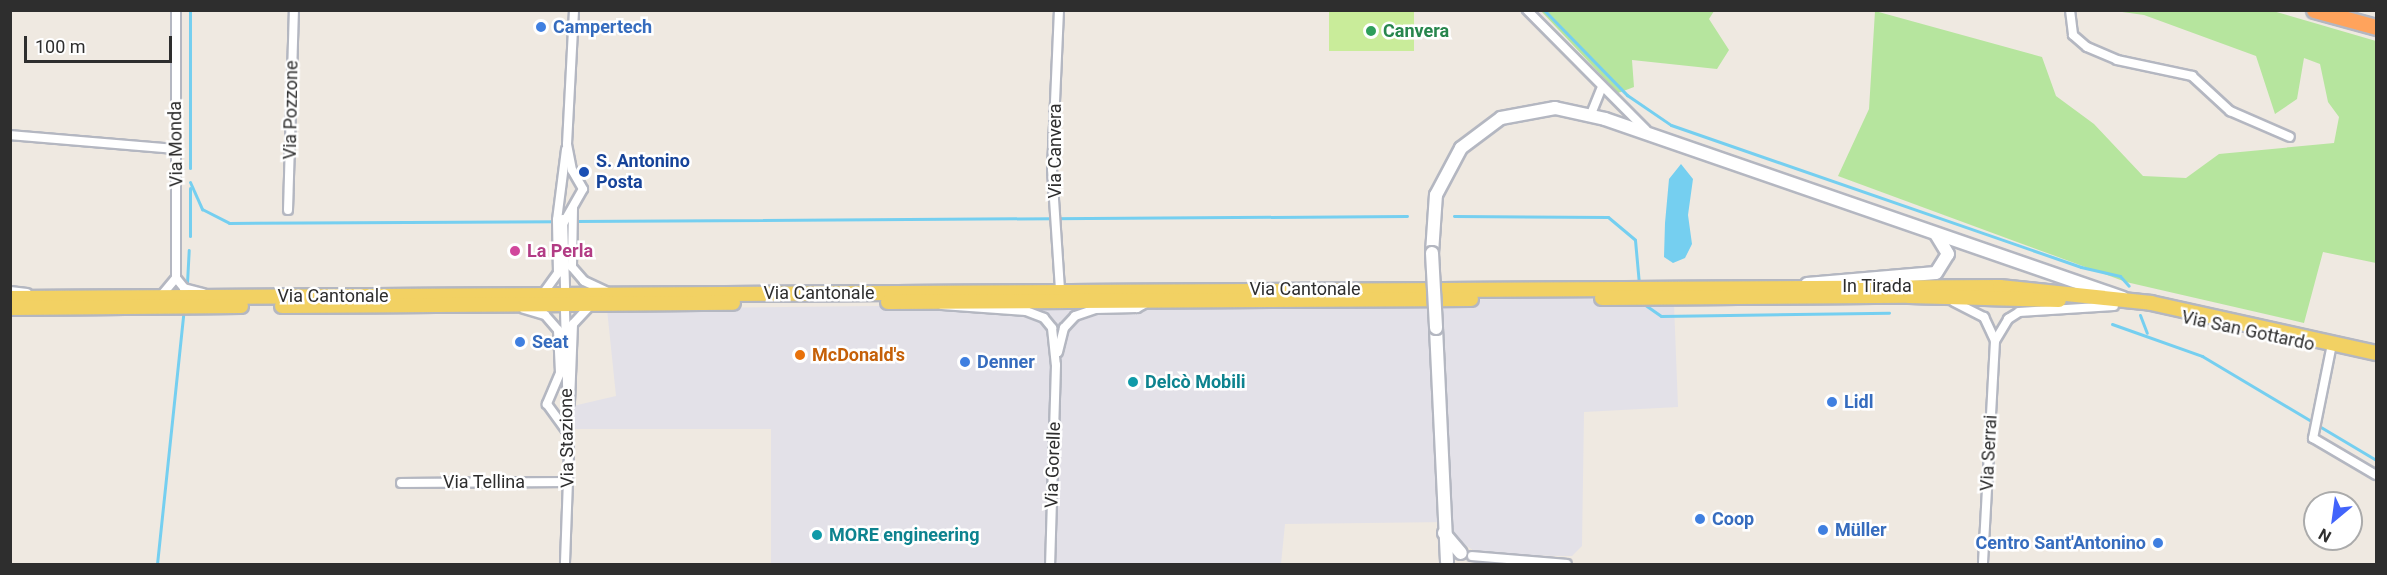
<!DOCTYPE html>
<html>
<head>
<meta charset="utf-8">
<style>
  body { margin:0 }
  #map { position:relative; width:2387px; height:575px; overflow:hidden; background:#efe9e1; font-family:Roboto,sans-serif }
  div>[style] { position:absolute }
  [style*='--x'] { left:calc(var(--x)*1px); top:calc(var(--y)*1px); width:calc(var(--w)*1px); rotate:calc(var(--a)*1deg) }
  .industrial>* { inset:0; background:#e3e1e8 }
  .green>* { inset:0; background:#b6e59e }
  .pitch>* { inset:0; background:#c9ec9a; transform-origin:0 0 }
  .water>* { inset:0; background:#75cff0 }
  .stream>* { height:3px; margin:-1.5px; padding:0 1.5px; transform-origin:1.5px; border-radius:1.5px; background:#75cff0 }
  .roads { filter:drop-shadow(2px 0 #b4b7c1) drop-shadow(-2px 0 #b4b7c1) drop-shadow(0 2px #b4b7c1) drop-shadow(0 -2px #b4b7c1) }
  .street>* { height:8px; margin:-4px; padding:0 4px; transform-origin:4px; border-radius:4px; background:#fff }
  .secondary>* { height:12px; margin:-6px; padding:0 6px; transform-origin:6px; border-radius:6px; background:#fff }
  .primary>* { height:14px; margin:-7px; padding:0 7px; transform-origin:7px; border-radius:7px; background:#f2d163 }
  .highway>* { height:15px; margin:-7.5px; padding:0 7.5px; transform-origin:7.5px; border-radius:7.5px; background:#ffa35c }
  .bridges { filter:drop-shadow(2px 0 #b4b7c1) drop-shadow(-2px 0 #b4b7c1) drop-shadow(0 2px #b4b7c1) drop-shadow(0 -2px #b4b7c1) }
  .secondary-bridge>* { height:12px; margin:-6px; padding:0 6px; transform-origin:6px; border-radius:6px; background:#fff }
  .dots>* { width:16px; height:16px; translate:-50% -50%; box-sizing:border-box; border:3px solid #fff; border-radius:50% }
  span { translate:-50% -50%; white-space:nowrap; text-align:center; line-height:1.15; -webkit-text-stroke:5px #fff; paint-order:stroke }
  .shop-label { font-size:18px; color:#366cbe; font-weight:700 }
  .left { translate:0 -50%; text-align:left }
  .right { translate:-100% -50%; text-align:right }
  .leisure-label { font-size:18px; color:#27864d; font-weight:700 }
  .street-label { font-size:18px; color:#2e2e2e }
  .transit-label { font-size:18px; color:#164399; font-weight:700 }
  .hotel-label { font-size:18px; color:#b23c85; font-weight:700 }
  .food-label { font-size:18px; color:#c56008; font-weight:700 }
  .culture-label { font-size:18px; color:#0d838f; font-weight:700 }
  .frame { position:absolute; inset:0; border:12px solid #2e2e2e; pointer-events:none }
  .north { position:absolute; left:2303px; top:491px; width:60px; height:60px; box-sizing:border-box; background:#fff; border:2px solid #ababab; border-radius:50%; rotate:209deg; font-size:16px; font-weight:700; line-height:24px; text-align:center; color:#2e2e2e }
  .north::after { content:''; display:block; margin:auto; width:21px; height:27px; background:#4264fb; clip-path:polygon(50% 0,100% 100%,50% 72%,0 100%) }
  .scale { position:absolute; left:24px; top:36px; width:148px; height:27px; box-sizing:border-box; border:3px solid #2e2e2e; border-top:0; padding-left:8px; font-size:18px; line-height:21px; white-space:nowrap; color:#2e2e2e; -webkit-text-stroke:4px #fff; paint-order:stroke }
</style>
</head>
<body>
<div id="map">
  <div class="industrial">
    <div style="clip-path:polygon(1626px 298px,1674px 304px,1678px 407px,1584px 412px,1582px 546px,1572px 556px,1481px 555px,1452px 537px,1450px 522px,1285px 524px,1281px 564px,771px 564px,771px 429px,574px 429px,573px 406px,616px 396px,607px 309px)"></div>
  </div>
  <div class="green">
    <div style="clip-path:polygon(1541px 11px,1714px 11px,1709px 19px,1729px 50px,1717px 69px,1632px 60px,1634px 87px,1618px 93px)"></div>
    <div style="clip-path:polygon(1875px 11px,2042px 57px,2056px 96px,2094px 124px,2143px 176px,2186px 178px,2219px 154px,2334px 143px,2339px 117px,2328px 102px,2320px 64px,2304px 58px,2297px 99px,2275px 114px,2256px 56px,2144px 15px,2115px 11px,2273px 11px,2376px 41px,2376px 263px,2323px 252px,2304px 323px,2126px 282px,1838px 176px,1869px 109px)"></div>
  </div>
  <div class="pitch">
    <div style="left:1329px;top:11px;width:85px;height:40px"></div>
  </div>
  <div class="water">
    <div style="clip-path:polygon(1681px 164px,1693px 179px,1688px 215px,1692px 244px,1685px 258px,1673px 263px,1664px 257px,1665px 223px,1669px 179px)"></div>
  </div>
  <div class="stream">
    <div style="--x:1544;--y:10;--w:119;--a:45.7"></div>
    <div style="--x:1627;--y:95;--w:53;--a:34.3"></div>
    <div style="--x:1671;--y:125;--w:434;--a:19.1"></div>
    <div style="--x:2081;--y:267;--w:40;--a:13"></div>
    <div style="--x:2120;--y:276;--w:13;--a:48"></div>
    <div style="--x:190;--y:168;--w:158;--a:-90"></div>
    <div style="--x:190;--y:182;--w:30;--a:66"></div>
    <div style="--x:202;--y:209;--w:30;--a:27"></div>
    <div style="--x:229;--y:223;--w:328;--a:-0.3"></div>
    <div style="--x:1454;--y:216;--w:154;--a:0.4"></div>
    <div style="--x:1608;--y:217;--w:35;--a:40"></div>
    <div style="--x:1635;--y:240;--w:44;--a:84.8"></div>
    <div style="--x:575;--y:221;--w:832;--a:-0.34"></div>
    <div style="--x:190;--y:236;--w:48;--a:-90"></div>
    <div style="--x:187;--y:283;--w:33;--a:-87"></div>
    <div style="--x:1641;--y:302;--w:24;--a:35"></div>
    <div style="--x:1661;--y:316;--w:228;--a:-0.8"></div>
    <div style="--x:2140;--y:315;--w:19;--a:69"></div>
    <div style="--x:2112;--y:324;--w:96;--a:19.6"></div>
    <div style="--x:2202;--y:356;--w:127;--a:30.8"></div>
    <div style="--x:2319;--y:426;--w:66;--a:30.8"></div>
    <div style="--x:157;--y:564;--w:250;--a:-84"></div>
  </div>
  <div class="roads">
    <div class="street">
      <div style="--x:1059;--y:10;--w:159;--a:92.5"></div>
      <div style="--x:1052;--y:169;--w:122;--a:86.2"></div>
      <div style="--x:1527;--y:10;--w:169;--a:45.2"></div>
      <div style="--x:2070;--y:10;--w:25;--a:83"></div>
      <div style="--x:2073;--y:35;--w:18;--a:41"></div>
      <div style="--x:2087;--y:47;--w:33;--a:23"></div>
      <div style="--x:2117;--y:60;--w:77;--a:12"></div>
      <div style="--x:2192;--y:76;--w:52;--a:42.6"></div>
      <div style="--x:2230;--y:111;--w:65;--a:23.4"></div>
      <div style="--x:1591;--y:114;--w:27;--a:-68"></div>
      <div style="--x:10;--y:135;--w:168;--a:4.8"></div>
      <div style="--x:573;--y:208;--w:59;--a:91"></div>
      <div style="--x:572;--y:267;--w:18;--a:49"></div>
      <div style="--x:584;--y:281;--w:26;--a:25"></div>
      <div style="--x:288;--y:210;--w:200;--a:-88.3"></div>
      <div style="--x:563;--y:219;--w:69;--a:88.3"></div>
      <div style="--x:563;--y:224;--w:40;--a:-60.3"></div>
      <div style="--x:583;--y:189;--w:22;--a:-120"></div>
      <div style="--x:572;--y:170;--w:26;--a:-101"></div>
      <div style="--x:567;--y:144;--w:134;--a:-87"></div>
      <div style="--x:176;--y:278;--w:13;--a:51"></div>
      <div style="--x:184;--y:288;--w:20;--a:15"></div>
      <div style="--x:10;--y:291;--w:17;--a:7"></div>
      <div style="--x:542;--y:295;--w:27;--a:-54"></div>
      <div style="--x:558;--y:273;--w:53;--a:-91.1"></div>
      <div style="--x:557;--y:220;--w:71;--a:-82.7"></div>
      <div style="--x:160;--y:297;--w:25;--a:-50"></div>
      <div style="--x:176;--y:278;--w:268;--a:-90"></div>
      <div style="--x:1954;--y:302;--w:34;--a:27"></div>
      <div style="--x:1984;--y:317;--w:26;--a:65"></div>
      <div style="--x:1995;--y:341;--w:223;--a:93.1"></div>
      <div style="--x:942;--y:305;--w:84;--a:4.1"></div>
      <div style="--x:1026;--y:311;--w:19;--a:21"></div>
      <div style="--x:1044;--y:318;--w:13;--a:51"></div>
      <div style="--x:1052;--y:328;--w:37;--a:84"></div>
      <div style="--x:1056;--y:365;--w:199;--a:91.7"></div>
      <div style="--x:524;--y:309;--w:22;--a:16"></div>
      <div style="--x:545;--y:315;--w:20;--a:49"></div>
      <div style="--x:558;--y:330;--w:43;--a:87.3"></div>
      <div style="--x:560;--y:373;--w:34;--a:113"></div>
      <div style="--x:547;--y:404;--w:36;--a:54"></div>
      <div style="--x:565;--y:311;--w:142;--a:88.4"></div>
      <div style="--x:569;--y:453;--w:111;--a:92.1"></div>
      <div style="--x:1995;--y:341;--w:26;--a:-59"></div>
      <div style="--x:2008;--y:319;--w:13;--a:-32"></div>
      <div style="--x:2019;--y:312;--w:95;--a:-3.6"></div>
      <div style="--x:2331;--y:349;--w:91;--a:101.4"></div>
      <div style="--x:2313;--y:438;--w:73;--a:30.4"></div>
      <div style="--x:1058;--y:352;--w:25;--a:-76"></div>
      <div style="--x:1064;--y:328;--w:16;--a:-47"></div>
      <div style="--x:1075;--y:316;--w:21;--a:-19"></div>
      <div style="--x:1095;--y:309;--w:42;--a:-1.4"></div>
      <div style="--x:1137;--y:308;--w:10;--a:-29"></div>
      <div style="--x:570;--y:402;--w:78;--a:-87.8"></div>
      <div style="--x:573;--y:324;--w:25;--a:-47"></div>
      <div style="--x:401;--y:483;--w:167;--a:-0.3"></div>
      <div style="--x:1472;--y:556;--w:95;--a:4.8"></div>
    </div>
    <div class="secondary">
      <div style="--x:1432;--y:253;--w:58;--a:-86.1"></div>
      <div style="--x:1436;--y:195;--w:53;--a:-62"></div>
      <div style="--x:1461;--y:148;--w:50;--a:-36.9"></div>
      <div style="--x:1501;--y:118;--w:55;--a:-10.5"></div>
      <div style="--x:1555;--y:108;--w:51;--a:12.4"></div>
      <div style="--x:1605;--y:119;--w:548;--a:19.06"></div>
      <div style="--x:1807;--y:284;--w:129;--a:-4.9"></div>
      <div style="--x:1936;--y:273;--w:22;--a:-58"></div>
      <div style="--x:1948;--y:254;--w:23;--a:-121"></div>
      <div style="--x:1436;--y:328;--w:234;--a:87.3"></div>
      <div style="--x:1444;--y:533;--w:26;--a:50"></div>
    </div>
    <div class="primary">
      <div style="--x:10;--y:298;--w:1990;--a:-0.32"></div>
      <div style="--x:2000;--y:287;--w:152;--a:6"></div>
      <div style="--x:2151;--y:303;--w:230;--a:12.5"></div>
      <div style="--x:1602;--y:298;--w:307;--a:-0.4"></div>
      <div style="--x:1909;--y:296;--w:150;--a:1.5"></div>
      <div style="--x:888;--y:302;--w:583;--a:-0.29"></div>
      <div style="--x:282;--y:306;--w:451;--a:-0.4"></div>
      <div style="--x:10;--y:308;--w:231;--a:-0.5"></div>
    </div>
    <div class="highway">
      <div style="--x:2314;--y:10;--w:64;--a:15.3"></div>
    </div>
  </div>
  <div class="bridges">
    <div class="secondary-bridge">
      <div style="--x:1432;--y:253;--w:75;--a:86.9"></div>
    </div>
  </div>
  <div class="dots">
    <div style="left:541px;top:27px;background:#3f7fe0"></div>
    <div style="left:1371px;top:31px;background:#2e9e5b"></div>
    <div style="left:584px;top:172px;background:#1a4fb4"></div>
    <div style="left:515px;top:251px;background:#d1479c"></div>
    <div style="left:520px;top:342px;background:#3f7fe0"></div>
    <div style="left:800px;top:355px;background:#e8710a"></div>
    <div style="left:965px;top:362px;background:#3f7fe0"></div>
    <div style="left:1133px;top:382px;background:#0f9aa8"></div>
    <div style="left:1832px;top:402px;background:#3f7fe0"></div>
    <div style="left:1700px;top:519px;background:#3f7fe0"></div>
    <div style="left:1823px;top:530px;background:#3f7fe0"></div>
    <div style="left:817px;top:535px;background:#0f9aa8"></div>
    <div style="left:2158px;top:543px;background:#3f7fe0"></div>
  </div>
  <div class="shop-label">
    <span class="left" style="left:553px;top:27px">Campertech</span>
    <span class="left" style="left:532px;top:342px">Seat</span>
    <span class="left" style="left:977px;top:362px">Denner</span>
    <span class="left" style="left:1844px;top:402px">Lidl</span>
    <span class="left" style="left:1712px;top:519px">Coop</span>
    <span class="left" style="left:1835px;top:530px">Müller</span>
    <span class="right" style="left:2146px;top:543px">Centro Sant'Antonino</span>
  </div>
  <div class="leisure-label">
    <span class="left" style="left:1383px;top:31px">Canvera</span>
  </div>
  <div class="street-label">
    <span style="left:291px;top:110px;rotate:-89deg">Via Pozzone</span>
    <span style="left:176px;top:144px;rotate:-91deg">Via Monda</span>
    <span style="left:1055px;top:151px;rotate:-90deg">Via Canvera</span>
    <span style="left:1877px;top:286px">In Tirada</span>
    <span style="left:1305px;top:289px">Via Cantonale</span>
    <span style="left:819px;top:293px">Via Cantonale</span>
    <span style="left:333px;top:296px">Via Cantonale</span>
    <span style="left:2248px;top:331px;rotate:12deg">Via San Gottardo</span>
    <span style="left:567px;top:438px;rotate:-91deg">Via Stazione</span>
    <span style="left:1989px;top:453px;rotate:-87deg">Via Serrai</span>
    <span style="left:1053px;top:465px;rotate:-88deg">Via Gorelle</span>
    <span style="left:484px;top:482px">Via Tellina</span>
  </div>
  <div class="transit-label">
    <span class="left" style="left:596px;top:172px">S. Antonino<br>Posta</span>
  </div>
  <div class="hotel-label">
    <span class="left" style="left:527px;top:251px">La Perla</span>
  </div>
  <div class="food-label">
    <span class="left" style="left:812px;top:355px">McDonald's</span>
  </div>
  <div class="culture-label">
    <span class="left" style="left:1145px;top:382px">Delcò Mobili</span>
    <span class="left" style="left:829px;top:535px">MORE engineering</span>
  </div>
  <div class="frame"></div>
  <div class="north">N</div>
  <div class="scale">100 m</div>
</div>
</body>
</html>
